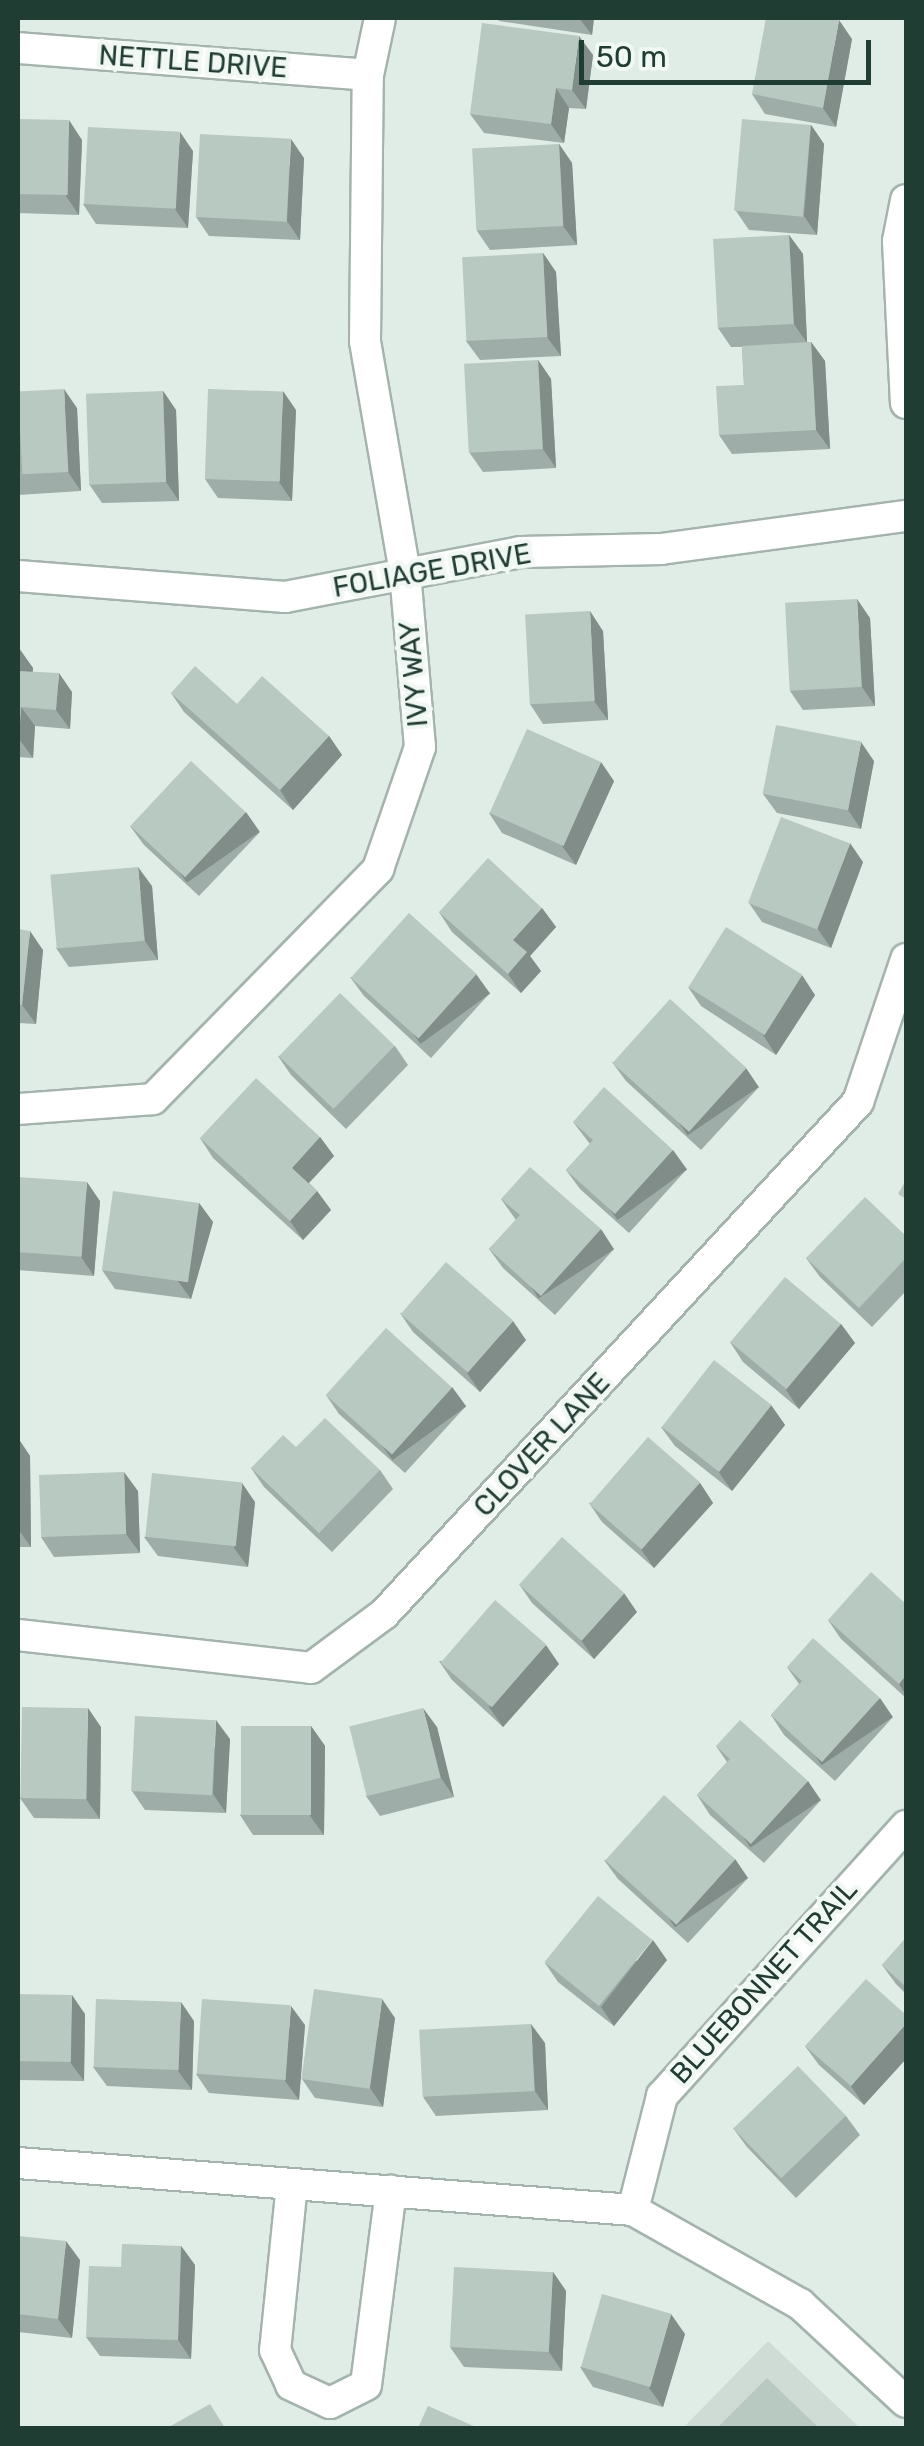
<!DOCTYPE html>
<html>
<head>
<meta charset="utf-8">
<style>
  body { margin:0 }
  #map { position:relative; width:924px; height:2446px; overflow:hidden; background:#e0ece6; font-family:Rubik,sans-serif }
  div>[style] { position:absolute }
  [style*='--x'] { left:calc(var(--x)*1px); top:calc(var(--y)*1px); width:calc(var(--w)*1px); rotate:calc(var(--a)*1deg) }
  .built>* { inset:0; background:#cedcd5 }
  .roads { filter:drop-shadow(2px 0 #a3b4ad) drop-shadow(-2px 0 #a3b4ad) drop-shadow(0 2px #a3b4ad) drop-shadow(0 -2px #a3b4ad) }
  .minor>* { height:30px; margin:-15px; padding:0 15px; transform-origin:15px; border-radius:15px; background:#fff }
  .wall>* { inset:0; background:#9eada7 }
  .shaded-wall>* { inset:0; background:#818d88; transform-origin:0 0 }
  .building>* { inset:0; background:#b8c9c2; transform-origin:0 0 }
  span { translate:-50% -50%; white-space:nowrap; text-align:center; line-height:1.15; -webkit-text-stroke:9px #f1f8f4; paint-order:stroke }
  .street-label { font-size:28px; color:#203d34 }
  .frame { position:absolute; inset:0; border:20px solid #203d34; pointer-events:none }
  .scale { position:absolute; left:579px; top:40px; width:292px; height:45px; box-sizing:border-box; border:5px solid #203d34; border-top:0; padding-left:12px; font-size:30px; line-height:35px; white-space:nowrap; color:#203d34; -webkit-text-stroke:8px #f1f8f4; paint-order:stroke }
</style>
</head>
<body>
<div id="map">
  <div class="built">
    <div style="clip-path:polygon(768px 2341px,860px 2428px,683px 2428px)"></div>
  </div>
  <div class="roads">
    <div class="minor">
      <div style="--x:18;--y:48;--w:351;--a:4.4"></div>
      <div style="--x:906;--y:200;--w:42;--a:101"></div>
      <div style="--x:898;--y:241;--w:162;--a:87.2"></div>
      <div style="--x:18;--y:576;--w:268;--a:4.5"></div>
      <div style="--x:285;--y:597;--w:240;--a:-10.8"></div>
      <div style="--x:521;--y:552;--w:140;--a:-1.2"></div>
      <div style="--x:661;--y:549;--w:247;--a:-7.7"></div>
      <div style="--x:18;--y:1109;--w:135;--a:-4.2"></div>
      <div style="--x:153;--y:1099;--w:322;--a:-45.6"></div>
      <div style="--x:378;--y:869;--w:129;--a:-71"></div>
      <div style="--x:420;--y:747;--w:175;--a:-94.9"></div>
      <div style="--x:405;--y:573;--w:235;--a:-99.8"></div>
      <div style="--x:365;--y:341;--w:266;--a:-89.4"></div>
      <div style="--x:368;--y:75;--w:58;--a:-78.1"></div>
      <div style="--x:18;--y:1635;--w:295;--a:6.4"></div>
      <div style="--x:311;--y:1668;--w:91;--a:-36.5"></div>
      <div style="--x:384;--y:1614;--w:698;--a:-47.21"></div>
      <div style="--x:858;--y:1102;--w:151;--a:-71.4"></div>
      <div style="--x:18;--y:2163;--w:617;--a:4.37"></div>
      <div style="--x:633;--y:2210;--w:192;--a:29.4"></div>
      <div style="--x:800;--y:2304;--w:144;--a:42.8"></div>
      <div style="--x:292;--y:2184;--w:167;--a:95.8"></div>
      <div style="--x:275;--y:2350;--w:38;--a:65"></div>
      <div style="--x:291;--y:2385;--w:43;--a:24.8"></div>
      <div style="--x:330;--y:2403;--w:40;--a:-26.6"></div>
      <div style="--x:366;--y:2385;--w:196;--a:-82.7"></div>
      <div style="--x:633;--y:2210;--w:118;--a:-75.7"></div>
      <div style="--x:662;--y:2096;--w:364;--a:-47.9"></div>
    </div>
  </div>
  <div class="wall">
    <div style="clip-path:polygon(497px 18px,594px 18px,592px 35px,499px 21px)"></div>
    <div style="clip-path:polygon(852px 39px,836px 127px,765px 114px,752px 94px)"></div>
    <div style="clip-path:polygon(593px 55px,586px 109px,569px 108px,564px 143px,484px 133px,470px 114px)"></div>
    <div style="clip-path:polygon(18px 119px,82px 140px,79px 215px,18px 213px)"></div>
    <div style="clip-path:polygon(811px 125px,824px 144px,817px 235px,749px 230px,736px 211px)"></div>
    <div style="clip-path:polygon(559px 144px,572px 163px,577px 245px,490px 250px,477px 231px)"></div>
    <div style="clip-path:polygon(193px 151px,188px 228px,96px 224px,83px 204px)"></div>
    <div style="clip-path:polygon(304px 158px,300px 240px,209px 236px,196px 217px)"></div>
    <div style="clip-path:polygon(789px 235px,803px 254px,807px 342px,811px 342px,825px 361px,830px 449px,732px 454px,719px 435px,744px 385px,742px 347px,731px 347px,718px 328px)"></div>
    <div style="clip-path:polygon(543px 253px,556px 272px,561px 356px,480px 360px,466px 341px)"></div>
    <div style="clip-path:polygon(538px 360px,551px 379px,556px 468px,483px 472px,469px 452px)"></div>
    <div style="clip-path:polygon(18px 391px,77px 408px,81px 491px,18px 495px)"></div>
    <div style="clip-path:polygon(163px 391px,176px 410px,179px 501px,102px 503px,89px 484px)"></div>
    <div style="clip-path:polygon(296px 410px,292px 501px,218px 498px,205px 479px)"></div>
    <div style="clip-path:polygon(870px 618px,875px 706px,803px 710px,790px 691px)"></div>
    <div style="clip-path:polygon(603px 631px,608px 720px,543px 724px,530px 704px)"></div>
    <div style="clip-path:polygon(18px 648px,33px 668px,33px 672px,72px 692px,70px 729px,35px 726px,33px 758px,18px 757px)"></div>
    <div style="clip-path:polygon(171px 693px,237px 704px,329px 736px,342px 755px,293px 810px,184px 712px)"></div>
    <div style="clip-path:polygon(874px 761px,861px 829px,777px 813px,763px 794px)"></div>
    <div style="clip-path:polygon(614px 781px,576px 865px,502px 833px,489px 813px)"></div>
    <div style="clip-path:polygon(130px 826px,260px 832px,199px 896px,144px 845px)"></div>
    <div style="clip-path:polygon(863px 862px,831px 948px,762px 922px,749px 903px)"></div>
    <div style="clip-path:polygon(152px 886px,158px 960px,69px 967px,56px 948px)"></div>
    <div style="clip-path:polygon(542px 908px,556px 927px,530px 956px,541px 971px,521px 993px,452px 932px,439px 912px)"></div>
    <div style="clip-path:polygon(18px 929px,43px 950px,36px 1024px,18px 1023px)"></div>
    <div style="clip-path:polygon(350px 977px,490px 993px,431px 1058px,364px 996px)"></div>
    <div style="clip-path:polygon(688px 987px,815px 995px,776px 1055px,701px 1006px)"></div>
    <div style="clip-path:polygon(395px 1046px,408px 1065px,346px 1129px,291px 1075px,278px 1056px)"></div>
    <div style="clip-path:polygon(612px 1062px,759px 1087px,701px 1150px,626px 1081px)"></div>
    <div style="clip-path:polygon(573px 1122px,687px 1169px,629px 1233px,580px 1189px,566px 1170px,590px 1144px)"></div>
    <div style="clip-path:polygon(320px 1137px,334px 1156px,309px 1183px,317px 1191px,331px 1210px,303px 1240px,213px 1158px,200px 1138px)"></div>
    <div style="clip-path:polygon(18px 1177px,100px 1201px,94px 1276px,18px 1270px)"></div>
    <div style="clip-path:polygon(501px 1199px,614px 1249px,555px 1315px,503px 1268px,489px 1249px,516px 1220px)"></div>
    <div style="clip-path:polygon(199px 1203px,213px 1222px,191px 1299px,115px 1289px,102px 1270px)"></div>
    <div style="clip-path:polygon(906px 1236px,906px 1291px,872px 1327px,820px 1277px,806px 1258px)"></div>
    <div style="clip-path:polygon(400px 1313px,526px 1340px,480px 1392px,413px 1332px)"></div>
    <div style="clip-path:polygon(841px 1324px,855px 1343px,799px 1409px,743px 1362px,730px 1342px)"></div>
    <div style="clip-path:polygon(452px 1387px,466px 1406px,405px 1473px,339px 1414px,326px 1395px)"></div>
    <div style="clip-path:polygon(771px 1405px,785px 1425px,732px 1491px,675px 1446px,661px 1427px)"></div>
    <div style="clip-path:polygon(18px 1438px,30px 1456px,31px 1547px,18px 1547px)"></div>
    <div style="clip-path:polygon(296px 1447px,380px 1470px,393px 1489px,332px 1552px,264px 1487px,251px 1468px)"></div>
    <div style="clip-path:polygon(700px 1483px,713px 1503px,654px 1568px,602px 1522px,589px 1503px)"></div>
    <div style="clip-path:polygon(138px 1491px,140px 1553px,54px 1557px,41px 1537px)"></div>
    <div style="clip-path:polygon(255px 1502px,248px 1567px,158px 1556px,144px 1537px)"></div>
    <div style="clip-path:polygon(519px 1584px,637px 1612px,594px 1659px,532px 1603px)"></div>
    <div style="clip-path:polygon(906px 1604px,906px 1698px,841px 1639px,828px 1620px)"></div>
    <div style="clip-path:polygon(439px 1661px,559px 1664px,503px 1727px,452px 1680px)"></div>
    <div style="clip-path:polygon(787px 1667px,893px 1717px,835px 1781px,784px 1735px,771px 1715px,799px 1684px)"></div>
    <div style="clip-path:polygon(311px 1726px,325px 1746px,324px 1835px,253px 1835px,240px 1815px)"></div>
    <div style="clip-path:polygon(101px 1727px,100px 1819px,34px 1818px,20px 1798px)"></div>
    <div style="clip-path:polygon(437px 1727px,454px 1797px,380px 1816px,366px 1796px)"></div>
    <div style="clip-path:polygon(230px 1739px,226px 1813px,145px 1810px,132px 1791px)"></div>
    <div style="clip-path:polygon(716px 1746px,821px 1800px,764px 1863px,710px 1815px,697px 1795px,727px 1762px)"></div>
    <div style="clip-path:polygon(735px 1859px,748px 1878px,688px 1943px,618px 1879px,604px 1860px)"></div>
    <div style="clip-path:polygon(906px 1938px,906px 1994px,896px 1984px,882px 1965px)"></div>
    <div style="clip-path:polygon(667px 1960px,614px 2026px,558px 1982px,545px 1963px)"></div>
    <div style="clip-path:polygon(18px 1994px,85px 2014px,84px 2081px,18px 2080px)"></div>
    <div style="clip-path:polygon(906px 2015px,906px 2059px,864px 2105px,819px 2065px,805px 2046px)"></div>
    <div style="clip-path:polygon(395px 2018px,383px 2107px,315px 2098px,302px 2079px)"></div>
    <div style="clip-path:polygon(194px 2021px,192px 2090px,107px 2086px,93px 2067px)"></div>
    <div style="clip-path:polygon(305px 2025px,299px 2100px,209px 2093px,196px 2074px)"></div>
    <div style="clip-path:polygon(545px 2043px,548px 2110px,436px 2116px,423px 2097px)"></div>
    <div style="clip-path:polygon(846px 2116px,860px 2135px,796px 2198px,747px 2147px,733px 2128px)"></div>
    <div style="clip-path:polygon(18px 2236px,80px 2260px,72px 2338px,18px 2332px)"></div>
    <div style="clip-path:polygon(181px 2246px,195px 2265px,191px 2359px,100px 2356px,86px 2337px,121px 2267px)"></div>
    <div style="clip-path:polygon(553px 2272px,566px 2291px,562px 2371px,464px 2367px,450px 2347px)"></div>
    <div style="clip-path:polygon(685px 2334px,663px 2407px,593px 2387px,580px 2367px)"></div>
  </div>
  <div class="shaded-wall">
    <div style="clip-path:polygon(579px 18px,594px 18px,592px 35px)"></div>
    <div style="clip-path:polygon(839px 20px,852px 39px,836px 127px,823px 108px)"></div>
    <div style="clip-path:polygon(579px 36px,593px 55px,586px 109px,572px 90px)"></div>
    <div style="clip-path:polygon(556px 88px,569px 108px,564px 143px,551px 124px)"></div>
    <div style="clip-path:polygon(69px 120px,82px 140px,79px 215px,66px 196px)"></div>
    <div style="clip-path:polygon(811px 125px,824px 144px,817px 235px,804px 216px)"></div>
    <div style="clip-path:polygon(180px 132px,193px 151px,188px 228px,175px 209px)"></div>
    <div style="clip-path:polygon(291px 139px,304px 158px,300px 240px,287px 221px)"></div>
    <div style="clip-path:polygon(559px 144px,572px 163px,577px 245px,563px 226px)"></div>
    <div style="clip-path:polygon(789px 235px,803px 254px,807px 343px,794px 324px)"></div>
    <div style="clip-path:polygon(543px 253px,556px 272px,561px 356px,547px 337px)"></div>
    <div style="clip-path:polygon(811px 342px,825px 361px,830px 449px,816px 430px)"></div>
    <div style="clip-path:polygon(538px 360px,551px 379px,556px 468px,543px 449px)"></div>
    <div style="clip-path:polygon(64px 389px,77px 408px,81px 491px,68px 472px)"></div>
    <div style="clip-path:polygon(163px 391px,176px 410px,179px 501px,166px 482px)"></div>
    <div style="clip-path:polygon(283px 391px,296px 410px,292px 501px,279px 482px)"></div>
    <div style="clip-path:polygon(857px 599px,870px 618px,875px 706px,862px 687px)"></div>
    <div style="clip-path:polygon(590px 611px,603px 631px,608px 720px,594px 701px)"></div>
    <div style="clip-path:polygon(19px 648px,33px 668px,31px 690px,18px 671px)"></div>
    <div style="clip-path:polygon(59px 673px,72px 692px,70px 729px,56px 710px)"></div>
    <div style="clip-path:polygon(21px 707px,35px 726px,33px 758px,19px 739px)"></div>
    <div style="clip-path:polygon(329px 736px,342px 755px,293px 810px,280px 790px)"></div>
    <div style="clip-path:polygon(861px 742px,874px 761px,861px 829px,848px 810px)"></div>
    <div style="clip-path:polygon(601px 762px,614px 781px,576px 865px,562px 846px)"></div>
    <div style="left:246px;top:812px;width:24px;height:89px;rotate:55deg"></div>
    <div style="clip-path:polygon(850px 843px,863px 862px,831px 948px,817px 928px)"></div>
    <div style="clip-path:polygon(138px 867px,152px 886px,158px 960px,145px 941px)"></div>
    <div style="clip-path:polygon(542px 908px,556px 927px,530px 956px,541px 971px,521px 993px,508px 974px,513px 940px)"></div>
    <div style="clip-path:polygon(30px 931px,43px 950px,36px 1024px,22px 1005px)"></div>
    <div style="left:476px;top:974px;width:24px;height:86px;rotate:54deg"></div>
    <div style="clip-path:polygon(802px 975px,815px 995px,776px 1055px,763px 1035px)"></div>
    <div style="left:746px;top:1068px;width:23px;height:86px;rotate:56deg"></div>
    <div style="clip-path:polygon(320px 1137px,334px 1156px,305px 1187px,292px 1168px)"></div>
    <div style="left:673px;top:1150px;width:24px;height:86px;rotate:54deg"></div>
    <div style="clip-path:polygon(87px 1182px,100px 1201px,94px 1276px,81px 1257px)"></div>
    <div style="clip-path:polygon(317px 1191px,331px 1210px,303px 1240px,290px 1221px)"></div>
    <div style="clip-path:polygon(199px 1203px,213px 1222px,191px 1299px,177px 1280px)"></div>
    <div style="left:601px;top:1229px;width:24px;height:90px;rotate:57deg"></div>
    <div style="clip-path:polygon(513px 1321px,526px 1340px,480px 1392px,467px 1373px)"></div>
    <div style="clip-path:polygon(841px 1324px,855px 1343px,799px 1409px,786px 1390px)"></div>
    <div style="left:452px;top:1387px;width:24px;height:91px;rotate:54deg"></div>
    <div style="clip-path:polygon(771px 1405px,785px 1425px,732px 1491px,718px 1471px)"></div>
    <div style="clip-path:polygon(18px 1438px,30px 1456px,31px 1547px,18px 1529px)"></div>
    <div style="clip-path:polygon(124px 1472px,138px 1491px,140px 1553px,126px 1534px)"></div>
    <div style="clip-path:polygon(242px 1483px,255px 1502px,248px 1567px,234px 1548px)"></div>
    <div style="clip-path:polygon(700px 1483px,713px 1503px,654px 1568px,640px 1548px)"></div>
    <div style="clip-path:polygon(624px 1593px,637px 1612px,594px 1659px,581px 1640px)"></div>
    <div style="clip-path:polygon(546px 1645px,559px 1664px,503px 1727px,489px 1707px)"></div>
    <div style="clip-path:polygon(906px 1675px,906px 1695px,899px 1684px)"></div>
    <div style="left:880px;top:1698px;width:23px;height:86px;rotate:56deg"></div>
    <div style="clip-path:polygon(88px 1708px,101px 1727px,100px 1819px,86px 1799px)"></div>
    <div style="clip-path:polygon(423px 1708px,437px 1727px,454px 1797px,441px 1778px)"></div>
    <div style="clip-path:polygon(216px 1720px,230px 1739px,226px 1813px,213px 1794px)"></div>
    <div style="clip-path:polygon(311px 1726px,325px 1746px,324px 1835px,310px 1816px)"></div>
    <div style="left:808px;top:1781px;width:23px;height:85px;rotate:56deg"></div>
    <div style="left:735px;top:1859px;width:23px;height:88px;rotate:56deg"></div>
    <div style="clip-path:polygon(653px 1940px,667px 1960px,614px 2026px,601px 2007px)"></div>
    <div style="clip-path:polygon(72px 1995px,85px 2014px,84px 2081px,70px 2062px)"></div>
    <div style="clip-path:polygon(382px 1999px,395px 2018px,383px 2107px,370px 2088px)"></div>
    <div style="clip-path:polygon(181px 2002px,194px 2021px,192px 2090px,178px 2071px)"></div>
    <div style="clip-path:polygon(291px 2006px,305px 2025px,299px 2100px,285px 2081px)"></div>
    <div style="clip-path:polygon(531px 2024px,545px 2043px,548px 2110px,535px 2091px)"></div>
    <div style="clip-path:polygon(906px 2024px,906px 2059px,864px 2105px,851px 2086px)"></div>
    <div style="clip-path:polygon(66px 2241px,80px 2260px,72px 2338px,58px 2319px)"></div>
    <div style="clip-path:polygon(181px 2246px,195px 2265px,191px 2359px,178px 2340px)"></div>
    <div style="clip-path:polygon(553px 2272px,566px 2291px,562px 2371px,549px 2352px)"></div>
    <div style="clip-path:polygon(671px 2314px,685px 2334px,663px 2407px,649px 2388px)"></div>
  </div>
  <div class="building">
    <div style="clip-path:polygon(766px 18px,824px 18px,839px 20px,823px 108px,752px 94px)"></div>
    <div style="clip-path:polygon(482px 23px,579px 36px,572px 90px,556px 88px,551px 124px,470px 114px)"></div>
    <div style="left:18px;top:119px;width:51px;height:75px;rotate:1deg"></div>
    <div style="left:742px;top:119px;width:69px;height:92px;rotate:5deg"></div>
    <div style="left:88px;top:127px;width:92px;height:77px;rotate:3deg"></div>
    <div style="left:200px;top:134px;width:91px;height:83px;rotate:3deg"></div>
    <div style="left:559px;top:144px;width:82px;height:87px;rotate:87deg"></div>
    <div style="left:789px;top:235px;width:89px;height:76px;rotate:87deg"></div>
    <div style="left:543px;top:253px;width:84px;height:81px;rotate:87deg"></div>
    <div style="clip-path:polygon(811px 342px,816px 430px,719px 435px,716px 386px,744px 385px,742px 346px)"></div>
    <div style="left:538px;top:360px;width:89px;height:74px;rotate:87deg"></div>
    <div style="left:64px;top:389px;width:83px;height:46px;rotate:87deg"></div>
    <div style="left:208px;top:389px;width:75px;height:90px;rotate:2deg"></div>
    <div style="left:163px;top:391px;width:91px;height:77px;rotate:88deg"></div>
    <div style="left:857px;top:599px;width:88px;height:72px;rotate:87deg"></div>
    <div style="left:590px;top:611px;width:90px;height:65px;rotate:87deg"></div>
    <div style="clip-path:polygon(18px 648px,19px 648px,18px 671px,59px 673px,56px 710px,21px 707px,19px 739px,18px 739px)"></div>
    <div style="clip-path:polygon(195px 666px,237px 704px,262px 676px,329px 736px,280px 790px,171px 693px)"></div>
    <div style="left:776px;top:725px;width:87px;height:70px;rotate:11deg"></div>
    <div style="left:527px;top:729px;width:81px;height:92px;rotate:24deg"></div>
    <div style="left:191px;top:761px;width:75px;height:89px;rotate:43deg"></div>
    <div style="left:781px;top:817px;width:74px;height:92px;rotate:21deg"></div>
    <div style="clip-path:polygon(488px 858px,542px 908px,513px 940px,527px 952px,508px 974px,439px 912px)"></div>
    <div style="left:138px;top:867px;width:74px;height:88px;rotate:85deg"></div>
    <div style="left:409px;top:913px;width:91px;height:87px;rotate:42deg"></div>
    <div style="left:726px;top:927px;width:90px;height:71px;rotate:32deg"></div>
    <div style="clip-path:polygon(18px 929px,30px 931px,22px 1005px,18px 1005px)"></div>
    <div style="left:340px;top:993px;width:76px;height:88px;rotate:44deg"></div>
    <div style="left:670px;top:999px;width:103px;height:86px;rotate:42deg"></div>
    <div style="clip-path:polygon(256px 1078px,320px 1137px,292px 1168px,317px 1191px,290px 1221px,200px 1138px)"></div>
    <div style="clip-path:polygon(604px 1087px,673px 1150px,615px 1214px,566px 1170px,593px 1140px,573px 1122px)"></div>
    <div style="clip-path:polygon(530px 1167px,601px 1229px,541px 1296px,489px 1249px,520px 1215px,501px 1199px)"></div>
    <div style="left:18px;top:1177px;width:69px;height:75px;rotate:4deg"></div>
    <div style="clip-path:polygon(906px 1180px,906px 1199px,898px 1194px)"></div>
    <div style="left:113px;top:1191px;width:87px;height:80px;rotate:8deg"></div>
    <div style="clip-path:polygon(865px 1197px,906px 1236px,906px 1258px,859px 1308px,806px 1258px)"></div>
    <div style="left:446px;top:1262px;width:89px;height:69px;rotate:41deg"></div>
    <div style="left:785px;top:1277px;width:73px;height:85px;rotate:40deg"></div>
    <div style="left:386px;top:1328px;width:89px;height:90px;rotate:42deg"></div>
    <div style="left:714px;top:1360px;width:73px;height:85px;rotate:38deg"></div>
    <div style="clip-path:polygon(325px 1418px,380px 1470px,319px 1533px,251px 1468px,283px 1435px,296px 1447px)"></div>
    <div style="left:648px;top:1437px;width:69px;height:89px;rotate:41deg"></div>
    <div style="left:124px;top:1472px;width:62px;height:85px;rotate:88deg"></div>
    <div style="left:152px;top:1473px;width:91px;height:64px;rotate:6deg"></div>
    <div style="left:562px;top:1537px;width:84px;height:64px;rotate:42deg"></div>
    <div style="clip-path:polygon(871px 1572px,906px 1604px,906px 1675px,899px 1684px,828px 1620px)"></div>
    <div style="left:495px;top:1600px;width:68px;height:83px;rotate:41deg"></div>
    <div style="clip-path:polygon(813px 1638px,880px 1698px,822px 1762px,771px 1715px,802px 1681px,787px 1667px)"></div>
    <div style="left:22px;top:1707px;width:66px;height:91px;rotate:1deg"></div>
    <div style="left:423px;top:1708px;width:72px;height:76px;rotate:76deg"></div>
    <div style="left:135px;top:1716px;width:81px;height:75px;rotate:3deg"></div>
    <div style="clip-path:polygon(740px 1720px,808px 1781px,751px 1844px,697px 1795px,730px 1759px,716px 1746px)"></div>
    <div style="left:241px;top:1726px;width:70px;height:89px"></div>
    <div style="left:664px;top:1795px;width:96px;height:88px;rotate:42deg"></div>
    <div style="left:598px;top:1896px;width:70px;height:85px;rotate:39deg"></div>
    <div style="clip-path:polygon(906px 1938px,906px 1987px,882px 1965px)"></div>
    <div style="clip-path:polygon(866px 1979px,906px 2015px,906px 2024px,851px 2086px,805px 2046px)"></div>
    <div style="left:314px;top:1989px;width:69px;height:91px;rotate:8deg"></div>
    <div style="left:18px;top:1994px;width:54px;height:67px;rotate:1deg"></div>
    <div style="left:96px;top:1999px;width:85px;height:68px;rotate:2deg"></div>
    <div style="left:202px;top:1999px;width:89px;height:75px;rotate:4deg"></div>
    <div style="left:531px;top:2024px;width:67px;height:112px;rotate:87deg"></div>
    <div style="left:798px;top:2066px;width:69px;height:90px;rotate:46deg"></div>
    <div style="clip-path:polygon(18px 2236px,66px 2241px,58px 2319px,18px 2314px)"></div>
    <div style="clip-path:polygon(122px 2244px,181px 2246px,178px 2340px,86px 2337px,89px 2266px,121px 2267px)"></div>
    <div style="left:454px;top:2267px;width:99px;height:80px;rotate:3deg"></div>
    <div style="left:602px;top:2294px;width:72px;height:76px;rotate:16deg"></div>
    <div style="clip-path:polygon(767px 2378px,819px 2428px,717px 2428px)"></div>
    <div style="clip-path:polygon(210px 2404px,225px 2428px,167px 2428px)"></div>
    <div style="clip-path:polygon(428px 2406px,478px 2428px,418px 2428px)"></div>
  </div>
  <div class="street-label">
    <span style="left:193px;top:62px;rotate:4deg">NETTLE DRIVE</span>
    <span style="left:432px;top:571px;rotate:-10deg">FOLIAGE DRIVE</span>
    <span style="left:414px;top:674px;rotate:-95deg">IVY WAY</span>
    <span style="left:542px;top:1445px;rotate:-47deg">CLOVER LANE</span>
    <span style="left:764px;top:1982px;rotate:-48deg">BLUEBONNET TRAIL</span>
  </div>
  <div class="frame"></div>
  <div class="scale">50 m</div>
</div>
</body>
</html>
